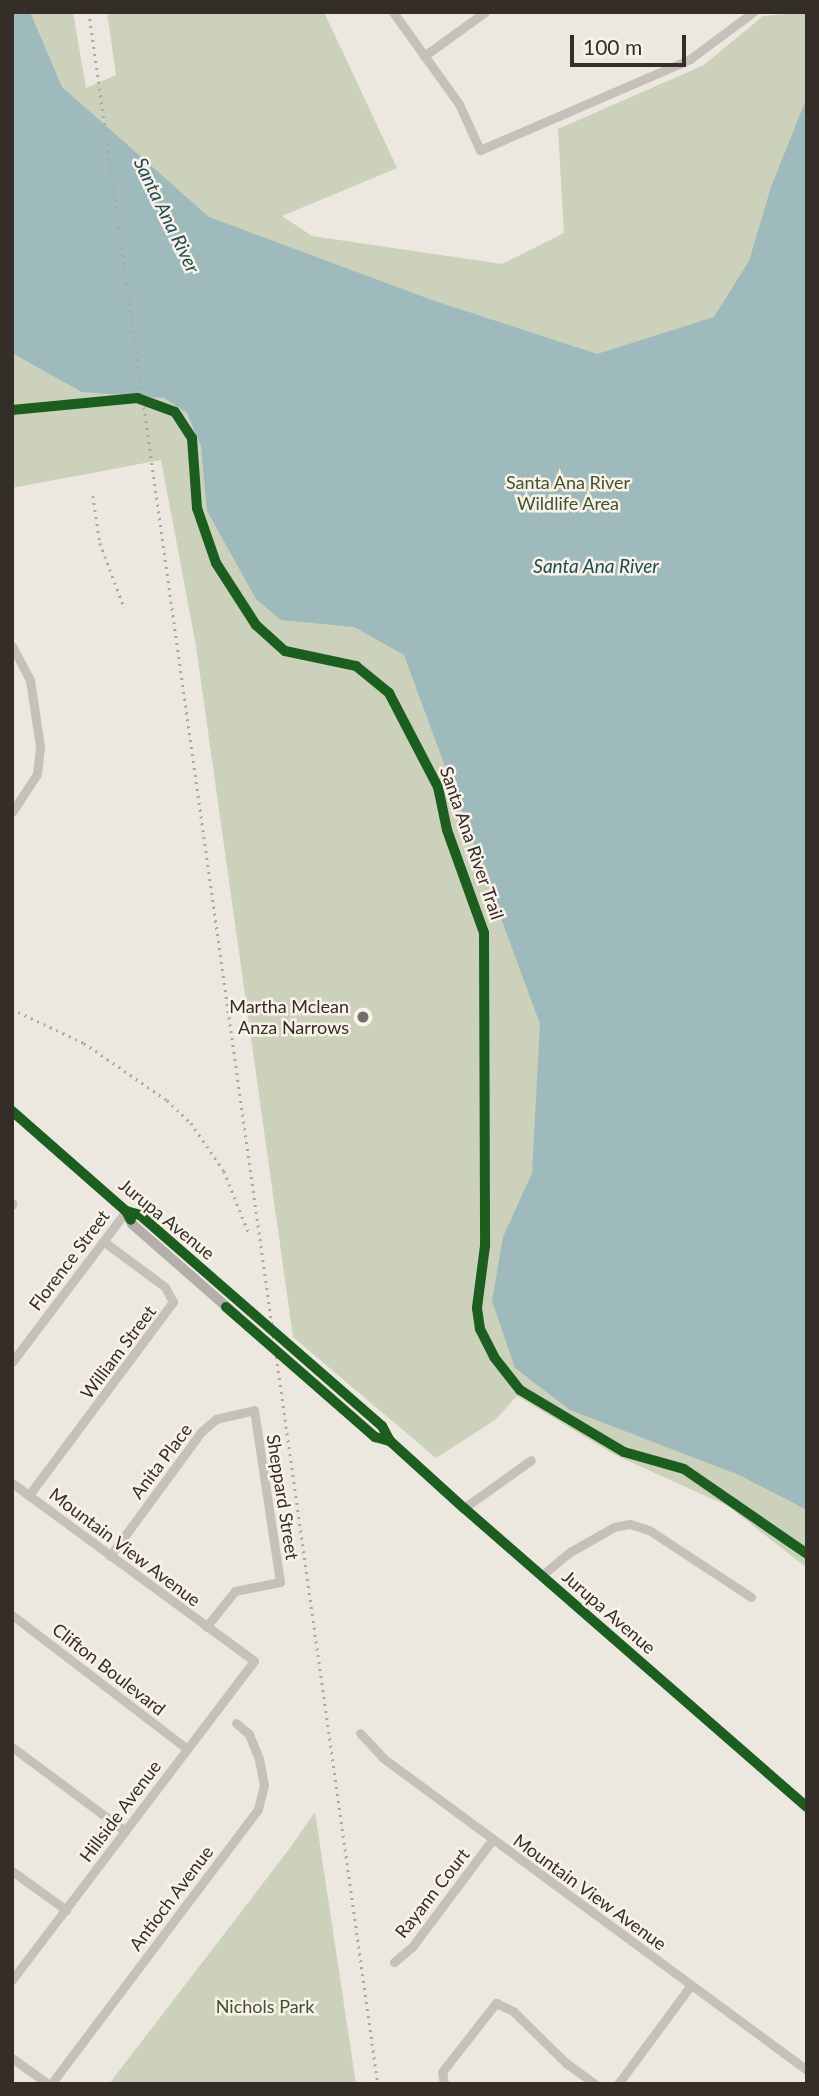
<!DOCTYPE html>
<html>
<head>
<meta charset="utf-8">
<style>
  body { margin:0 }
  #map { position:relative; width:819px; height:2096px; overflow:hidden; background:#ece8e0; font-family:Lato,sans-serif }
  div>[style] { position:absolute }
  [style*='--x'] { left:calc(var(--x)*1px); top:calc(var(--y)*1px); width:calc(var(--w)*1px); rotate:calc(var(--a)*1deg) }
  .green>* { inset:0; background:#cbd1bb }
  .water>* { inset:0; background:#9ebabc }
  .minor>* { height:9px; margin:-4.5px; padding:0 4.5px; transform-origin:4.5px; border-radius:4.5px; background:#c5c0ba }
  .major>* { height:10px; margin:-5px; padding:0 5px; transform-origin:5px; border-radius:5px; background:#b3aea9 }
  .rail>* { height:2.5px; margin-top:-1.25px; transform-origin:0; background:repeating-linear-gradient(90deg,#aca8a4 0 2px,transparent 0 7px) }
  .cycleway>* { height:10px; margin:-5px; padding:0 5px; transform-origin:5px; border-radius:5px; background:#1b5e20 }
  .dots>* { width:19px; height:19px; translate:-50% -50%; box-sizing:border-box; border:4px solid #f8f2e8; border-radius:50% }
  span { translate:-50% -50%; white-space:nowrap; text-align:center; line-height:1.15; -webkit-text-stroke:5px #f8f2e8; paint-order:stroke }
  .park-label { font-size:18px; color:#41522d }
  .street-label { font-size:18px; color:#352d28 }
  .poi-label { font-size:18px; color:#352d28 }
  .right { translate:-100% -50%; text-align:right }
  .water-label { font-size:19px; color:#204c54; font-style:italic }
  .frame { position:absolute; inset:0; border:14px solid #352d28; pointer-events:none }
  .scale { position:absolute; left:570px; top:35px; width:116px; height:32px; box-sizing:border-box; border:4px solid #352d28; border-top:0; padding-left:9px; font-size:21px; line-height:24px; white-space:nowrap; color:#352d28; -webkit-text-stroke:5px #f8f2e8; paint-order:stroke }
</style>
</head>
<body>
<div id="map">
  <div class="green">
    <div style="clip-path:polygon(12px 12px,73px 12px,86px 88px,116px 75px,107px 12px,324px 12px,397px 168px,282px 216px,312px 236px,502px 264px,564px 233px,558px 129px,704px 65px,763px 16px,807px 12px,807px 1568px,728px 1506px,615px 1455px,517px 1396px,495px 1420px,436px 1458px,293px 1337px,196px 646px,161px 460px,12px 488px)"></div>
    <div style="clip-path:polygon(315px 1812px,356px 2084px,109px 2084px,287px 1852px)"></div>
  </div>
  <div class="water">
    <div style="clip-path:polygon(12px 12px,30px 12px,62px 87px,209px 217px,432px 300px,597px 354px,714px 317px,749px 261px,771px 187px,807px 97px,807px 1510px,739px 1475px,570px 1410px,515px 1368px,492px 1301px,503px 1237px,532px 1173px,540px 1024px,404px 655px,354px 627px,281px 620px,256px 599px,207px 511px,201px 446px,187px 413px,164px 398px,82px 392px,12px 353px)"></div>
  </div>
  <div class="minor">
    <div style="--x:393;--y:12;--w:113;--a:54.3"></div>
    <div style="--x:459;--y:104;--w:51;--a:65.5"></div>
    <div style="--x:480;--y:150;--w:229;--a:-23.4"></div>
    <div style="--x:690;--y:59;--w:79;--a:-36.7"></div>
    <div style="--x:424;--y:56;--w:75;--a:-35.8"></div>
    <div style="--x:12;--y:646;--w:38;--a:62"></div>
    <div style="--x:30;--y:680;--w:67;--a:81.4"></div>
    <div style="--x:40;--y:746;--w:28;--a:96"></div>
    <div style="--x:37;--y:774;--w:45;--a:123.3"></div>
    <div style="--x:12;--y:1203;--w:2;--a:90"></div>
    <div style="--x:12;--y:1362;--w:189;--a:-52.9"></div>
    <div style="--x:12;--y:1483;--w:300;--a:36.3"></div>
    <div style="--x:254;--y:1661;--w:400;--a:127.2"></div>
    <div style="--x:29;--y:1495;--w:241;--a:-53.3"></div>
    <div style="--x:173;--y:1302;--w:17;--a:-118"></div>
    <div style="--x:165;--y:1287;--w:77;--a:-143.4"></div>
    <div style="--x:464;--y:1508;--w:82;--a:-35.6"></div>
    <div style="--x:110;--y:1556;--w:154;--a:-53.7"></div>
    <div style="--x:201;--y:1432;--w:20;--a:-41"></div>
    <div style="--x:216;--y:1419;--w:39;--a:-13"></div>
    <div style="--x:254;--y:1410;--w:174;--a:81.4"></div>
    <div style="--x:280;--y:1582;--w:46;--a:168.7"></div>
    <div style="--x:235;--y:1591;--w:46;--a:128.9"></div>
    <div style="--x:541;--y:1576;--w:38;--a:-40"></div>
    <div style="--x:570;--y:1552;--w:51;--a:-29.6"></div>
    <div style="--x:614;--y:1527;--w:16;--a:-11"></div>
    <div style="--x:630;--y:1524;--w:20;--a:18"></div>
    <div style="--x:649;--y:1530;--w:122;--a:33.3"></div>
    <div style="--x:12;--y:1615;--w:219;--a:37.4"></div>
    <div style="--x:360;--y:1733;--w:34;--a:47"></div>
    <div style="--x:383;--y:1758;--w:526;--a:36.35"></div>
    <div style="--x:12;--y:1747;--w:141;--a:36.6"></div>
    <div style="--x:12;--y:1871;--w:67;--a:35.8"></div>
    <div style="--x:394;--y:1962;--w:23;--a:-40"></div>
    <div style="--x:412;--y:1947;--w:134;--a:-53.2"></div>
    <div style="--x:12;--y:2058;--w:44;--a:35.8"></div>
    <div style="--x:51;--y:2084;--w:344;--a:-53"></div>
    <div style="--x:258;--y:1809;--w:25;--a:-76"></div>
    <div style="--x:264;--y:1785;--w:26;--a:-101"></div>
    <div style="--x:259;--y:1759;--w:27;--a:-112"></div>
    <div style="--x:249;--y:1734;--w:17;--a:-140"></div>
    <div style="--x:444;--y:2084;--w:12;--a:-99"></div>
    <div style="--x:442;--y:2072;--w:88;--a:-52"></div>
    <div style="--x:496;--y:2003;--w:19;--a:25"></div>
    <div style="--x:513;--y:2011;--w:74;--a:44.5"></div>
    <div style="--x:566;--y:2063;--w:36;--a:36"></div>
    <div style="--x:618;--y:2084;--w:123;--a:-53.6"></div>
  </div>
  <div class="major">
    <div style="--x:12;--y:1111;--w:152;--a:41.3"></div>
    <div style="--x:126;--y:1211;--w:14;--a:65"></div>
    <div style="--x:132;--y:1224;--w:323;--a:41.2"></div>
    <div style="--x:375;--y:1437;--w:16;--a:15"></div>
    <div style="--x:126;--y:1211;--w:15;--a:16"></div>
    <div style="--x:140;--y:1215;--w:321;--a:41.1"></div>
    <div style="--x:382;--y:1426;--w:17;--a:62"></div>
    <div style="--x:390;--y:1441;--w:100;--a:42.2"></div>
    <div style="--x:464;--y:1508;--w:455;--a:41.1"></div>
  </div>
  <div class="rail">
    <div style="--x:89;--y:12;--w:2092;--a:82.06"></div>
    <div style="--x:93;--y:496;--w:48;--a:81.5"></div>
    <div style="--x:100;--y:543;--w:68;--a:69.4"></div>
    <div style="--x:12;--y:1009;--w:80;--a:25.3"></div>
    <div style="--x:84;--y:1043;--w:101;--a:34.5"></div>
    <div style="--x:167;--y:1100;--w:33;--a:44"></div>
    <div style="--x:191;--y:1123;--w:58;--a:55.5"></div>
    <div style="--x:224;--y:1171;--w:70;--a:68.2"></div>
  </div>
  <div class="cycleway">
    <div style="--x:12;--y:410;--w:126;--a:-5.5"></div>
    <div style="--x:137;--y:398;--w:40;--a:20.2"></div>
    <div style="--x:175;--y:412;--w:31;--a:57"></div>
    <div style="--x:192;--y:438;--w:70;--a:85.9"></div>
    <div style="--x:197;--y:508;--w:58;--a:70.9"></div>
    <div style="--x:216;--y:563;--w:74;--a:57.2"></div>
    <div style="--x:256;--y:625;--w:39;--a:42"></div>
    <div style="--x:285;--y:651;--w:73;--a:11.9"></div>
    <div style="--x:356;--y:666;--w:43;--a:39.3"></div>
    <div style="--x:389;--y:693;--w:106;--a:62.5"></div>
    <div style="--x:438;--y:787;--w:44;--a:78.2"></div>
    <div style="--x:447;--y:830;--w:109;--a:70.2"></div>
    <div style="--x:484;--y:933;--w:313;--a:89.8"></div>
    <div style="--x:485;--y:1246;--w:63;--a:97.4"></div>
    <div style="--x:477;--y:1308;--w:21;--a:82"></div>
    <div style="--x:480;--y:1329;--w:31;--a:63"></div>
    <div style="--x:494;--y:1357;--w:42;--a:51.8"></div>
    <div style="--x:520;--y:1390;--w:121;--a:30.8"></div>
    <div style="--x:624;--y:1452;--w:62;--a:15.8"></div>
    <div style="--x:684;--y:1469;--w:150;--a:34.6"></div>
    <div style="--x:12;--y:1111;--w:152;--a:41.3"></div>
    <div style="--x:126;--y:1211;--w:10;--a:61"></div>
    <div style="--x:126;--y:1211;--w:15;--a:16"></div>
    <div style="--x:140;--y:1215;--w:321;--a:41.1"></div>
    <div style="--x:382;--y:1426;--w:17;--a:62"></div>
    <div style="--x:390;--y:1441;--w:100;--a:42.2"></div>
    <div style="--x:464;--y:1508;--w:455;--a:41.1"></div>
    <div style="--x:226;--y:1307;--w:198;--a:41.1"></div>
    <div style="--x:375;--y:1437;--w:16;--a:15"></div>
  </div>
  <div class="dots">
    <div style="left:363px;top:1017px;background:#756e68"></div>
  </div>
  <div class="park-label">
    <span style="left:568px;top:493px">Santa Ana River<br>Wildlife Area</span>
    <span style="left:265px;top:2006px">Nichols Park</span>
  </div>
  <div class="street-label">
    <span style="left:472px;top:843px;rotate:71deg">Santa Ana River Trail</span>
    <span style="left:167px;top:1219px;rotate:39deg">Jurupa Avenue</span>
    <span style="left:69px;top:1260px;rotate:-53deg">Florence Street</span>
    <span style="left:118px;top:1352px;rotate:-53deg">William Street</span>
    <span style="left:161px;top:1461px;rotate:-53deg">Anita Place</span>
    <span style="left:283px;top:1497px;rotate:81deg">Sheppard Street</span>
    <span style="left:125px;top:1547px;rotate:37deg">Mountain View Avenue</span>
    <span style="left:609px;top:1612px;rotate:41deg">Jurupa Avenue</span>
    <span style="left:109px;top:1669px;rotate:38deg">Clifton Boulevard</span>
    <span style="left:120px;top:1811px;rotate:-53deg">Hillside Avenue</span>
    <span style="left:590px;top:1892px;rotate:36deg">Mountain View Avenue</span>
    <span style="left:432px;top:1893px;rotate:-52deg">Rayann Court</span>
    <span style="left:171px;top:1898px;rotate:-53deg">Antioch Avenue</span>
  </div>
  <div class="poi-label">
    <span class="right" style="left:349px;top:1017px">Martha Mclean<br>Anza Narrows</span>
  </div>
  <div class="water-label">
    <span style="left:167px;top:215px;rotate:64deg">Santa Ana River</span>
    <span style="left:596px;top:566px">Santa Ana River</span>
  </div>
  <div class="frame"></div>
  <div class="scale">100 m</div>
</div>
</body>
</html>
